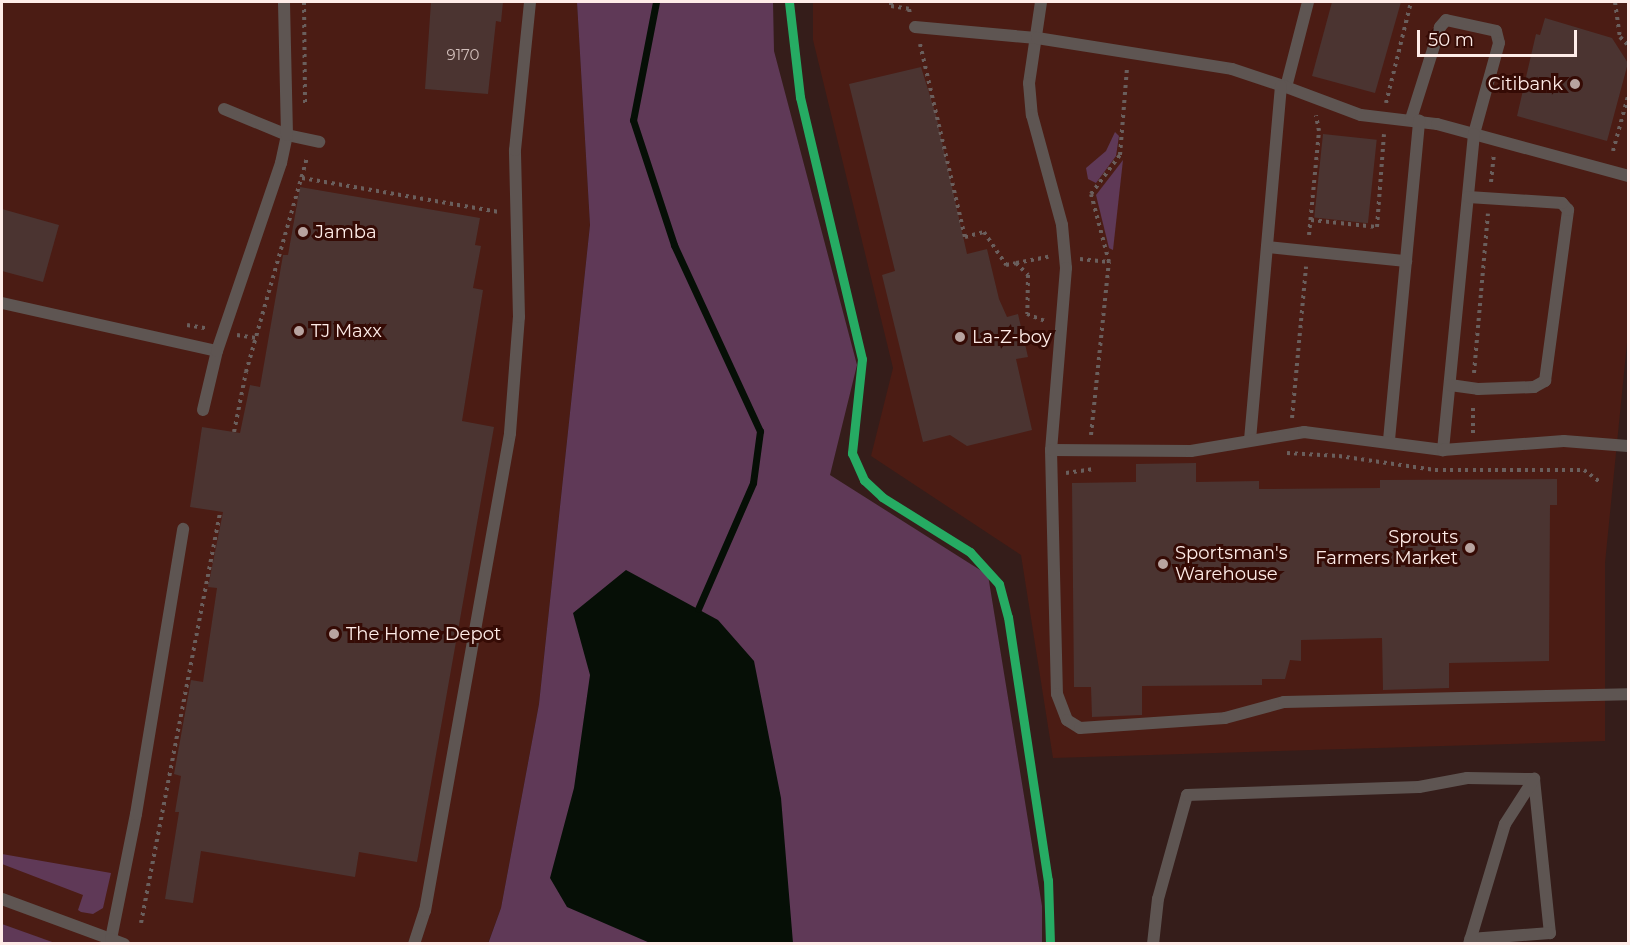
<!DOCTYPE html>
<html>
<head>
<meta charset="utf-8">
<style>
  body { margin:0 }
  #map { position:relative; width:1630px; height:945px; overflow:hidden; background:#351d1a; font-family:Montserrat,sans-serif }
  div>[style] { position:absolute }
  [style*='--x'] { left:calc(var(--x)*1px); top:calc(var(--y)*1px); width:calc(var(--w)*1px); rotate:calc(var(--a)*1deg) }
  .built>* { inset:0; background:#4b1c14 }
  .green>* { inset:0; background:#5f3957 }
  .water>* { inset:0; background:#060f06 }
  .stream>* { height:7px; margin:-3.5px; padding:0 3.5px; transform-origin:3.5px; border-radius:3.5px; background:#060f06 }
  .building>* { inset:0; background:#4b3431; transform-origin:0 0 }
  .path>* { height:4px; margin-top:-2px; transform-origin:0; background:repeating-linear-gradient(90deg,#6a5f5d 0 3px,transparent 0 7.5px) }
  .service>* { height:12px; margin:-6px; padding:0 6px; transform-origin:6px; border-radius:6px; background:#5e5552 }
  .cycleway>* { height:9px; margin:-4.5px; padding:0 4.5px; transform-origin:4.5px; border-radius:4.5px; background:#26ab63 }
  .dots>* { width:16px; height:16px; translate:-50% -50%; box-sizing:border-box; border:3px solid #350b05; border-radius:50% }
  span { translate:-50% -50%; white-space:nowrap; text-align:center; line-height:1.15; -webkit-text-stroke:6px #350b05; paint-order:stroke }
  .number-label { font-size:15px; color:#d1beba }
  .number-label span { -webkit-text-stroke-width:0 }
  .poi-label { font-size:18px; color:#feece8 }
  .right { translate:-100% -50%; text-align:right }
  .left { translate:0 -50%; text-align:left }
  .frame { position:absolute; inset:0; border:3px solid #feece8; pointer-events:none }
  .scale { position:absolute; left:1417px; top:30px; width:160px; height:27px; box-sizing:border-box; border:3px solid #feece8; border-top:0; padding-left:8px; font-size:18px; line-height:21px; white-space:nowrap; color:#feece8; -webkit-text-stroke:4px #350b05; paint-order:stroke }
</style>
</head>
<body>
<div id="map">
  <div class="built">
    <div style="clip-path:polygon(2px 2px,577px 2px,590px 225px,539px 704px,501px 908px,488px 943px,55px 944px,2px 924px)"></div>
    <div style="clip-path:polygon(813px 2px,1628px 2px,1628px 333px,1605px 563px,1605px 741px,1053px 758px,1021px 555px,871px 456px,893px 368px,813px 40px)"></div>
  </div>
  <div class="green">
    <div style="clip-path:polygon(577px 2px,773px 2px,774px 51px,857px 365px,830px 475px,988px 575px,1042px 906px,1042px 943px,488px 944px,501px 908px,539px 704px,590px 225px)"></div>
    <div style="clip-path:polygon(1115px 132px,1119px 136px,1116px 156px,1096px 183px,1088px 179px,1086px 168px,1106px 151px)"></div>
    <div style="clip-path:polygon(1123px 160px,1113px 250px,1109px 248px,1096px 195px)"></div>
    <div style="clip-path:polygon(2px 854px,111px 873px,103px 908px,93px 914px,81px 912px,78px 910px,83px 895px,2px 864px)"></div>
    <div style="clip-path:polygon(2px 924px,55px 943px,2px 943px)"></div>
  </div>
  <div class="water">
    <div style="clip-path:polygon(626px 570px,718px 620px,754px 661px,781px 798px,793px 943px,650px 943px,567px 907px,550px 878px,574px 788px,590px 675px,573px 613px)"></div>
  </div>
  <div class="stream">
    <div style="--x:656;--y:2;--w:120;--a:101"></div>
    <div style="--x:633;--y:120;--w:132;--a:71.8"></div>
    <div style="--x:674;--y:245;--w:205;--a:65.2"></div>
    <div style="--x:760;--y:431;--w:52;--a:97.7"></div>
    <div style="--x:753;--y:483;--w:137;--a:113.6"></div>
  </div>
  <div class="building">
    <div style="clip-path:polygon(431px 2px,503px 2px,501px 22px,496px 21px,488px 94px,425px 89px)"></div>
    <div style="clip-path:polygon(1332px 2px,1401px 2px,1375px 93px,1312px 76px)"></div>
    <div style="clip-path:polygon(1545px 18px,1612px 38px,1628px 63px,1607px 141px,1517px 116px,1536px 34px,1540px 35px)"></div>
    <div style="clip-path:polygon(921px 67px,936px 115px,967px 254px,987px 249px,999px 299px,1007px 317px,1018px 314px,1028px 357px,1016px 359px,1032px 430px,967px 446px,950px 435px,923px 442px,882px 275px,895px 271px,849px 84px)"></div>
    <div style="left:1323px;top:134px;width:54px;height:84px;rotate:6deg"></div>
    <div style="clip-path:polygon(300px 187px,480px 218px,475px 245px,481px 246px,473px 288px,483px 290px,462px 421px,494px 427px,417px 862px,359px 852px,355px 877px,201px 851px,193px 903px,165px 899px,179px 812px,175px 812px,181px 776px,174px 774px,191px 680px,203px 682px,217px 588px,208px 587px,223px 512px,190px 507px,202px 427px,240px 433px,250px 385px,260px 387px,283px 255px,288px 255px)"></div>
    <div style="clip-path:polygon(2px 209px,59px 225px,43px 282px,2px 271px)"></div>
    <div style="clip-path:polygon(1196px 463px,1196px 482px,1259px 481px,1259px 489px,1380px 488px,1380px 480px,1557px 479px,1557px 505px,1550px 505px,1549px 661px,1449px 663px,1449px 688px,1383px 690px,1382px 638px,1301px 640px,1301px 661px,1290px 660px,1285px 679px,1262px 679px,1262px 685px,1142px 686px,1142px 715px,1092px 717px,1091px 687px,1074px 687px,1072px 483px,1136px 482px,1136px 464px)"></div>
  </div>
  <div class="path">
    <div style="--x:304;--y:2;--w:101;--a:89.4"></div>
    <div style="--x:891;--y:2;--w:4;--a:90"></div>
    <div style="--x:891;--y:6;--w:18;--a:9"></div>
    <div style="--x:909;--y:9;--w:5;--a:79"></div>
    <div style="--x:1615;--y:2;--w:35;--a:82"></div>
    <div style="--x:1620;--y:37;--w:11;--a:45"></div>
    <div style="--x:920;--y:44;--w:198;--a:76.9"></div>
    <div style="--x:965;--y:237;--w:20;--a:-15"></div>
    <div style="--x:984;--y:232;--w:40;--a:56"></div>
    <div style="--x:1006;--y:265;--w:10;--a:-11"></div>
    <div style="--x:1016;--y:263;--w:17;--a:45"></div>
    <div style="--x:1028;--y:275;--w:39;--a:91"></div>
    <div style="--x:1027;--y:314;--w:19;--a:21"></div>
    <div style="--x:1386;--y:103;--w:104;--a:-76.1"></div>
    <div style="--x:1613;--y:151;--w:57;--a:-74.7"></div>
    <div style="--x:302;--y:178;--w:200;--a:9.8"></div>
    <div style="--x:1491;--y:182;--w:28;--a:-84"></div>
    <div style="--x:1311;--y:220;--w:66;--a:6.1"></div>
    <div style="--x:1377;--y:227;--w:93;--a:-85.7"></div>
    <div style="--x:1309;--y:235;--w:104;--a:-84.5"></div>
    <div style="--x:1319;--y:131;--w:16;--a:-101"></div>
    <div style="--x:1080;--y:259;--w:29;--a:6"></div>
    <div style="--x:1016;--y:263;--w:33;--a:-11"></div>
    <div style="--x:187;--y:325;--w:22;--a:10"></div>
    <div style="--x:237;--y:335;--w:20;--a:9"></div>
    <div style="--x:1474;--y:373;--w:160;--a:-85"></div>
    <div style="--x:1292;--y:418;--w:152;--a:-84.7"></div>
    <div style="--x:234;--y:432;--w:61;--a:-78.7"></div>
    <div style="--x:246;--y:372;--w:223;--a:-74.1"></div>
    <div style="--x:1473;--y:433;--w:28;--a:-90"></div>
    <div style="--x:1091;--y:435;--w:174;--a:-84.1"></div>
    <div style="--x:1109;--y:262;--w:70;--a:-104.8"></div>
    <div style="--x:1091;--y:194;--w:49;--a:-53.4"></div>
    <div style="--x:1120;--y:155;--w:87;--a:-85.4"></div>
    <div style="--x:1287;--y:453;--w:52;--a:3.3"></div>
    <div style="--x:1339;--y:456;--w:97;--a:8.3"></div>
    <div style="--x:1435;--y:470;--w:149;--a:0"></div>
    <div style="--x:1584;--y:470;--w:21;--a:37"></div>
    <div style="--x:1066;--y:473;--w:28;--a:-8"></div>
    <div style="--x:141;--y:923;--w:419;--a:-79.1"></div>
  </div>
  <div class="service">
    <div style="--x:1041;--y:2;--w:82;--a:98.4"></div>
    <div style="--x:1029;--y:83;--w:32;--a:85"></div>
    <div style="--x:1032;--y:115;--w:114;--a:74.7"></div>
    <div style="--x:1062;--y:225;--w:43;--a:84.7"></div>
    <div style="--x:1066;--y:268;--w:183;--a:94.7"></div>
    <div style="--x:1051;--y:450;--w:244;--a:88.6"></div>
    <div style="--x:1057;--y:694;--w:28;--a:69"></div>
    <div style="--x:1067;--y:720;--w:15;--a:32"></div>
    <div style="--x:1080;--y:728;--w:145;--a:-3.9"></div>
    <div style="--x:1225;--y:718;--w:61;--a:-15.2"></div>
    <div style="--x:1284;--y:702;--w:344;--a:-1.3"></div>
    <div style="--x:1308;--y:2;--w:88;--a:104.5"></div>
    <div style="--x:1286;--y:87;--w:80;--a:20.5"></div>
    <div style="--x:1361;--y:115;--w:77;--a:6.8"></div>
    <div style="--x:1437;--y:124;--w:198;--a:15.2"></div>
    <div style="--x:915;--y:27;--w:122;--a:5.2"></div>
    <div style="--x:1037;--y:38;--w:197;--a:9"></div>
    <div style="--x:1232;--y:69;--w:57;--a:18.4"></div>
    <div style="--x:224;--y:109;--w:68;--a:22.4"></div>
    <div style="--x:287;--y:135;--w:33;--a:12"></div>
    <div style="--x:1411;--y:119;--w:96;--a:-72.5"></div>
    <div style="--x:1440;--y:27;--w:9;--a:-49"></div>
    <div style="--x:1446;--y:20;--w:51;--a:12.4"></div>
    <div style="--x:1496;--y:31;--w:12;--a:76"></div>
    <div style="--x:1499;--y:43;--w:94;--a:105.4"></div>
    <div style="--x:1474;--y:134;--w:318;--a:95.6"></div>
    <div style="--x:1267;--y:247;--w:140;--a:5.8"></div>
    <div style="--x:2;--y:303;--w:220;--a:12.6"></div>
    <div style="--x:1450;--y:385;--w:28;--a:8"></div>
    <div style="--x:1478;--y:389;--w:56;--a:-2"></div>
    <div style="--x:1534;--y:387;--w:13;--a:-29"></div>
    <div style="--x:1545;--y:381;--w:173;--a:-82.3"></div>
    <div style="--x:1568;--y:210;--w:9;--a:-131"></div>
    <div style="--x:1562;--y:203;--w:94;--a:-176.3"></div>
    <div style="--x:203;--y:410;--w:61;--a:-76.7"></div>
    <div style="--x:217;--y:351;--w:199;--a:-71.2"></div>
    <div style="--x:281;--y:163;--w:29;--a:-78"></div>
    <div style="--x:287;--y:135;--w:133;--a:-91.3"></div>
    <div style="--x:1250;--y:440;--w:355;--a:-85"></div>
    <div style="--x:1389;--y:440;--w:321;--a:-84.6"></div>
    <div style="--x:1051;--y:450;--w:140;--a:0.4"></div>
    <div style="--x:1191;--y:451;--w:115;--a:-9.5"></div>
    <div style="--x:1304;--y:432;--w:140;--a:7.4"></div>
    <div style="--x:1443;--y:450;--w:121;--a:-4.3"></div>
    <div style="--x:1564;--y:441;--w:64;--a:4.5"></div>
    <div style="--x:2;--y:899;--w:116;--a:20.2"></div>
    <div style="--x:111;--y:939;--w:127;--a:-78.7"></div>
    <div style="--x:136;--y:814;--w:289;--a:-80.6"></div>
    <div style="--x:111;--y:939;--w:14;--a:21"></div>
    <div style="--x:414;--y:944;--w:35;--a:-72"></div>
    <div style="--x:425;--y:911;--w:485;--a:-79.9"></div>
    <div style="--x:510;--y:433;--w:116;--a:-85.6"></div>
    <div style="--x:519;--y:317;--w:167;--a:-91.4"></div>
    <div style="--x:515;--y:150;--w:149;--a:-84.2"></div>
    <div style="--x:1153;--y:944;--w:45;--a:-83.7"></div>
    <div style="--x:1158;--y:899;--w:108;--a:-74.4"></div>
    <div style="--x:1187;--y:795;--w:232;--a:-2"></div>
    <div style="--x:1419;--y:787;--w:49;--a:-10.6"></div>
    <div style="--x:1467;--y:778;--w:67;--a:0.9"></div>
    <div style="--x:1534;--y:779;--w:155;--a:84.1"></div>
    <div style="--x:1550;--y:933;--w:80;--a:175.7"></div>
    <div style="--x:1469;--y:944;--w:125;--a:-73.3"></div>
    <div style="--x:1505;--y:824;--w:54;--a:-57.2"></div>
  </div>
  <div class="cycleway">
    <div style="--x:789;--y:2;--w:96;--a:83.4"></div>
    <div style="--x:800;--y:97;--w:269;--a:76.7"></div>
    <div style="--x:862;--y:359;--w:95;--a:96.1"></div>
    <div style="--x:852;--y:453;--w:30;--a:66"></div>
    <div style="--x:864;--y:480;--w:25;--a:43"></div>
    <div style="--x:882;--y:497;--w:104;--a:32"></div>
    <div style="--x:970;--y:552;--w:43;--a:47.8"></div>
    <div style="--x:999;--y:584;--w:34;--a:75"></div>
    <div style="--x:1008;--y:617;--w:266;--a:81.4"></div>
    <div style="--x:1048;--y:880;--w:64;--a:88.2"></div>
  </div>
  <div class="dots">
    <div style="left:1575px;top:84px;background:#b8a4a0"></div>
    <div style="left:303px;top:232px;background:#b8a4a0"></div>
    <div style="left:299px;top:331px;background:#b8a4a0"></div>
    <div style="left:960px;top:337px;background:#b8a4a0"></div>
    <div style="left:1470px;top:548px;background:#b8a4a0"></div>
    <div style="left:1163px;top:564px;background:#b8a4a0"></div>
    <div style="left:334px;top:634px;background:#b8a4a0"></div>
  </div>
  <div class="number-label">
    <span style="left:463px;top:55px">9170</span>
  </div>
  <div class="poi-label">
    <span class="right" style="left:1563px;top:84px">Citibank</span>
    <span class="left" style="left:315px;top:232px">Jamba</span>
    <span class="left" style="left:311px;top:331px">TJ Maxx</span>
    <span class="left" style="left:972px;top:337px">La-Z-boy</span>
    <span class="right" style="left:1458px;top:548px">Sprouts<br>Farmers Market</span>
    <span class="left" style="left:1175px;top:564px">Sportsman's<br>Warehouse</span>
    <span class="left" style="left:346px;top:634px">The Home Depot</span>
  </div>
  <div class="frame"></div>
  <div class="scale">50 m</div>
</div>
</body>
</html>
